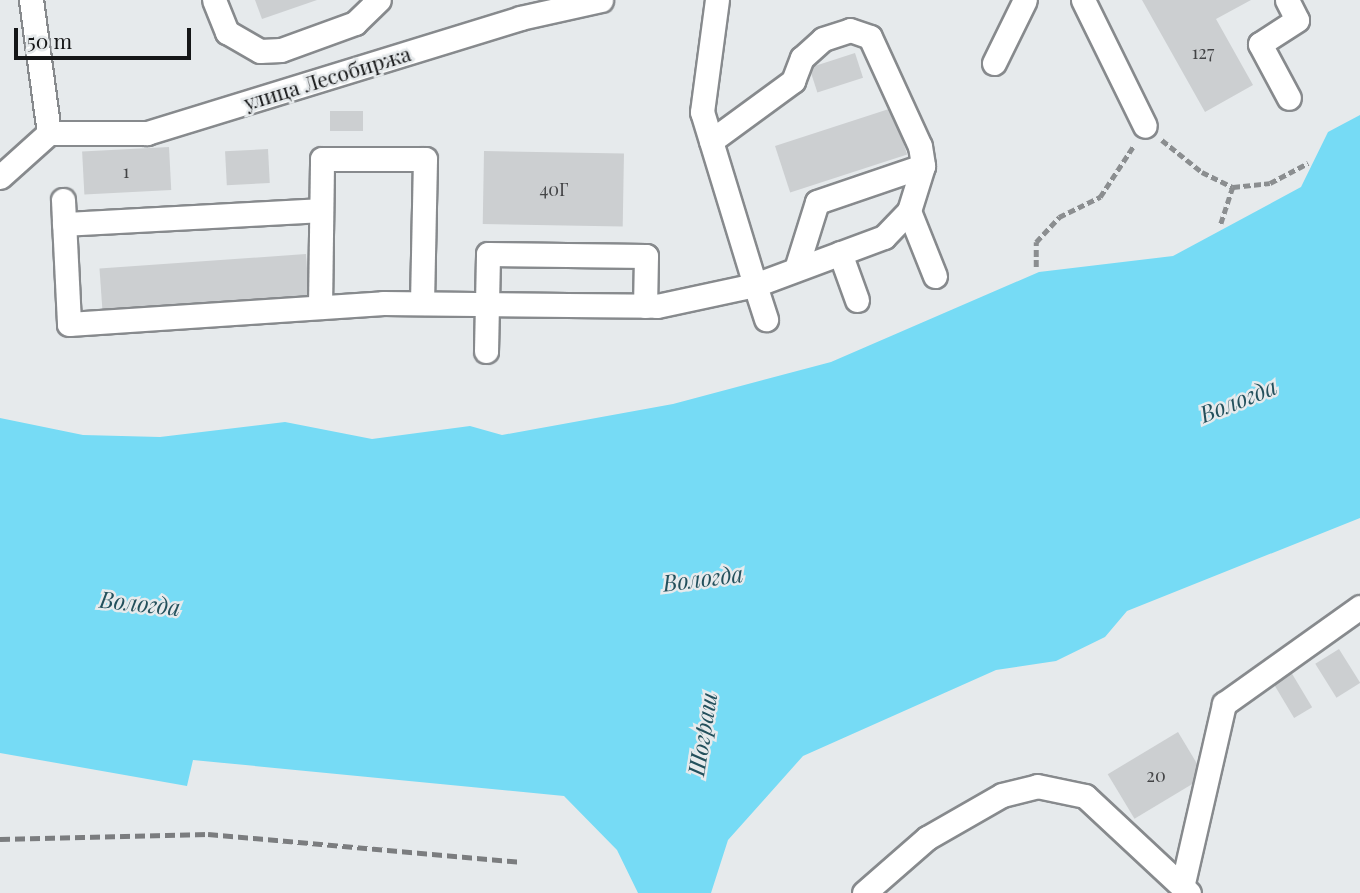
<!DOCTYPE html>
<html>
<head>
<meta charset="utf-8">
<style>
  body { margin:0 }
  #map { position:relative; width:1360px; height:893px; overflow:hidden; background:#e6eaec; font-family:"Playfair Display",serif }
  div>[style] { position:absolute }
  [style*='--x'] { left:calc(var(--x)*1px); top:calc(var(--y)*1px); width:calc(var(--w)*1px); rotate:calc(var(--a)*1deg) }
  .water>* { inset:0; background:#76dbf5 }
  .building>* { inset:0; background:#cccfd1; transform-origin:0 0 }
  .path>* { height:4.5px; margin-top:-2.25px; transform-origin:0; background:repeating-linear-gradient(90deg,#8b8e90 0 7px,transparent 0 10.5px) }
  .roads { filter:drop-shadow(2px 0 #878a8d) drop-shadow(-2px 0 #878a8d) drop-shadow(0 2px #878a8d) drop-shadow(0 -2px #878a8d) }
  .minor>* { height:23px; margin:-11.5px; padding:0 11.5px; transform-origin:11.5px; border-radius:11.5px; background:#fff }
  .rail>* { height:5px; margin-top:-2.5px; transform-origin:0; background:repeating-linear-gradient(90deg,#7b7d7f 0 10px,transparent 0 15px) }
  span { translate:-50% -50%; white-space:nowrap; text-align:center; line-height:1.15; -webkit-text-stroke:5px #e6eaec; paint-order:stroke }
  .number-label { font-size:18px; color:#434446 }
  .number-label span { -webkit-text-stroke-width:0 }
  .street-label { font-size:21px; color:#151617 }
  .water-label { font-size:23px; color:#23505c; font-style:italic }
  .scale { position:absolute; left:14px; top:28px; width:177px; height:32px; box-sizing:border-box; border:4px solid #151617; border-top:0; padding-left:9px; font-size:21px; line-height:24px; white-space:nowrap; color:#151617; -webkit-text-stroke:5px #e6eaec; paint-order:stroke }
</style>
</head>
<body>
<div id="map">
  <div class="water">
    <div style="clip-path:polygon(1360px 115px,1360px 518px,1127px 611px,1105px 637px,1056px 661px,996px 670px,803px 756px,728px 840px,711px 893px,638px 893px,617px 850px,564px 796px,193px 760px,187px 786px,0 753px,0 418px,83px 435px,160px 437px,285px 422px,372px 439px,470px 426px,502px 435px,673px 404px,831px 362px,1039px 272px,1173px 256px,1301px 187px,1328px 132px)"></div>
  </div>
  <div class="building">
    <div style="clip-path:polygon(255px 0,317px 0,262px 19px)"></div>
    <div style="clip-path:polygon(1142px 0,1251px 0,1216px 19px,1253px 85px,1205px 112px)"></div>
    <div style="left:855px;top:53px;width:26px;height:48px;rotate:72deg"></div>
    <div style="left:892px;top:108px;width:49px;height:123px;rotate:72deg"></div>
    <div style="left:330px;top:111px;width:33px;height:20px"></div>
    <div style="left:169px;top:147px;width:43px;height:87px;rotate:87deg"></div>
    <div style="left:268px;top:149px;width:34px;height:43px;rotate:87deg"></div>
    <div style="left:484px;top:151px;width:140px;height:73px;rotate:1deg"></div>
    <div style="left:306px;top:254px;width:44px;height:207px;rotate:86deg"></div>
    <div style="left:1339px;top:649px;width:40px;height:28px;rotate:58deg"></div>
    <div style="left:1291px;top:672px;width:41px;height:21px;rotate:59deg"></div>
    <div style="left:1178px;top:732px;width:52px;height:82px;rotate:59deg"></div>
  </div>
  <div class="path">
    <div style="--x:1162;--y:140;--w:51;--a:38.7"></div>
    <div style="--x:1202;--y:172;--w:34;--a:26"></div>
    <div style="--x:1233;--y:187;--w:39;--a:108"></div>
    <div style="--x:1233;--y:187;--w:37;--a:-6"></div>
    <div style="--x:1270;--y:183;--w:43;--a:-27.8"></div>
    <div style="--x:1036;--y:267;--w:25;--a:-90"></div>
    <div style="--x:1036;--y:242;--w:34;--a:-47"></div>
    <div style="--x:1059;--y:217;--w:46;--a:-26"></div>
    <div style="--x:1100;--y:197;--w:62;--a:-56.8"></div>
  </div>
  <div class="roads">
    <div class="minor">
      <div style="--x:31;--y:0;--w:134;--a:82.3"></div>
      <div style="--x:214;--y:0;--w:35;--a:68"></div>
      <div style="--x:227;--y:32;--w:38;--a:30"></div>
      <div style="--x:260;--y:51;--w:21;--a:-3"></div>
      <div style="--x:281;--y:50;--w:79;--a:-20"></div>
      <div style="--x:355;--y:23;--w:33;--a:-44"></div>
      <div style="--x:1083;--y:0;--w:140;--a:63.8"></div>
      <div style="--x:1287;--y:0;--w:22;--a:63"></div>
      <div style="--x:1297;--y:20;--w:44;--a:147"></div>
      <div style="--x:1260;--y:44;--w:61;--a:61.8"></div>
      <div style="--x:994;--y:63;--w:70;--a:-63.8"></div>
      <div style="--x:49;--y:133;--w:98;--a:0"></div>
      <div style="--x:147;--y:133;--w:390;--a:-17.1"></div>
      <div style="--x:520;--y:18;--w:83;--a:-12.5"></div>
      <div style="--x:711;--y:141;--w:102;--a:-36.2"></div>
      <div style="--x:793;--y:81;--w:25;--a:-69"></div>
      <div style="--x:802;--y:58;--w:28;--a:-42"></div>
      <div style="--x:823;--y:39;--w:28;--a:-18"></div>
      <div style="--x:850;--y:30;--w:21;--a:19"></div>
      <div style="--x:870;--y:37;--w:120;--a:65.4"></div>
      <div style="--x:920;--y:146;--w:20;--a:81"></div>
      <div style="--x:923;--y:166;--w:47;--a:107.3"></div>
      <div style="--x:909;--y:211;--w:36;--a:134"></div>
      <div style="--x:884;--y:237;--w:138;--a:159.6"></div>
      <div style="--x:755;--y:285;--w:36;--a:72"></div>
      <div style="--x:0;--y:177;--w:66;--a:-41.9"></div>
      <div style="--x:63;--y:200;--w:124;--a:87.2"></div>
      <div style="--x:69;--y:324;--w:315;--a:-3.8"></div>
      <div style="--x:383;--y:303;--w:274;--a:0.6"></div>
      <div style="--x:657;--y:306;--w:100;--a:-12.1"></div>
      <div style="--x:755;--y:285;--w:181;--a:-107"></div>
      <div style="--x:702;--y:112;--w:113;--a:-82.4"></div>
      <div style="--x:909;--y:211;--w:70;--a:68.2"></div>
      <div style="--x:64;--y:224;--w:257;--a:-3.1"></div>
      <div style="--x:840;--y:253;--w:50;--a:70.1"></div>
      <div style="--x:796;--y:269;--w:70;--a:-72.6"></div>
      <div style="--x:817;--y:202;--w:112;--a:-18.8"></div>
      <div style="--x:320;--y:307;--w:148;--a:-89.2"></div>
      <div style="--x:322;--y:159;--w:103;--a:0"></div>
      <div style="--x:425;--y:159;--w:144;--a:91.2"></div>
      <div style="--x:486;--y:351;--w:97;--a:-88.8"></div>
      <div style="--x:488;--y:254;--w:158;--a:0.7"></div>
      <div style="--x:646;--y:256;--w:50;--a:91.1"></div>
      <div style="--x:1183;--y:883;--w:184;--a:-77.1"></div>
      <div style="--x:1224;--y:704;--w:167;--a:-35.5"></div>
      <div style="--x:864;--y:893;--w:84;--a:-41.1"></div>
      <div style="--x:927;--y:838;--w:86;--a:-29.8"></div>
      <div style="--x:1002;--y:795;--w:36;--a:-14"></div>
      <div style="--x:1037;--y:786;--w:49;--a:11.8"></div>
      <div style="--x:1085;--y:796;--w:142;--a:43"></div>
    </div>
  </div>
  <div class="rail">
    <div style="--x:0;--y:839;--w:208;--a:-1.4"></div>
    <div style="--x:208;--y:834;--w:313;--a:5.1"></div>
  </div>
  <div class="number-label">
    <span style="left:1203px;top:52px">127</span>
    <span style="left:126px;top:171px">1</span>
    <span style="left:554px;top:189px">40Г</span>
    <span style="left:1156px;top:775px">20</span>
  </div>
  <div class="street-label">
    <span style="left:327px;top:77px;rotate:-17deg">улица Лесобиржа</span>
  </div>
  <div class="water-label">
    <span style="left:1238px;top:400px;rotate:-22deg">Вологда</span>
    <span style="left:703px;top:578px;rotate:-7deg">Вологда</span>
    <span style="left:140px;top:603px;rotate:6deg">Вологда</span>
    <span style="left:702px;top:734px;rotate:-81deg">Шограш</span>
  </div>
  <div class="scale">50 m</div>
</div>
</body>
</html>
